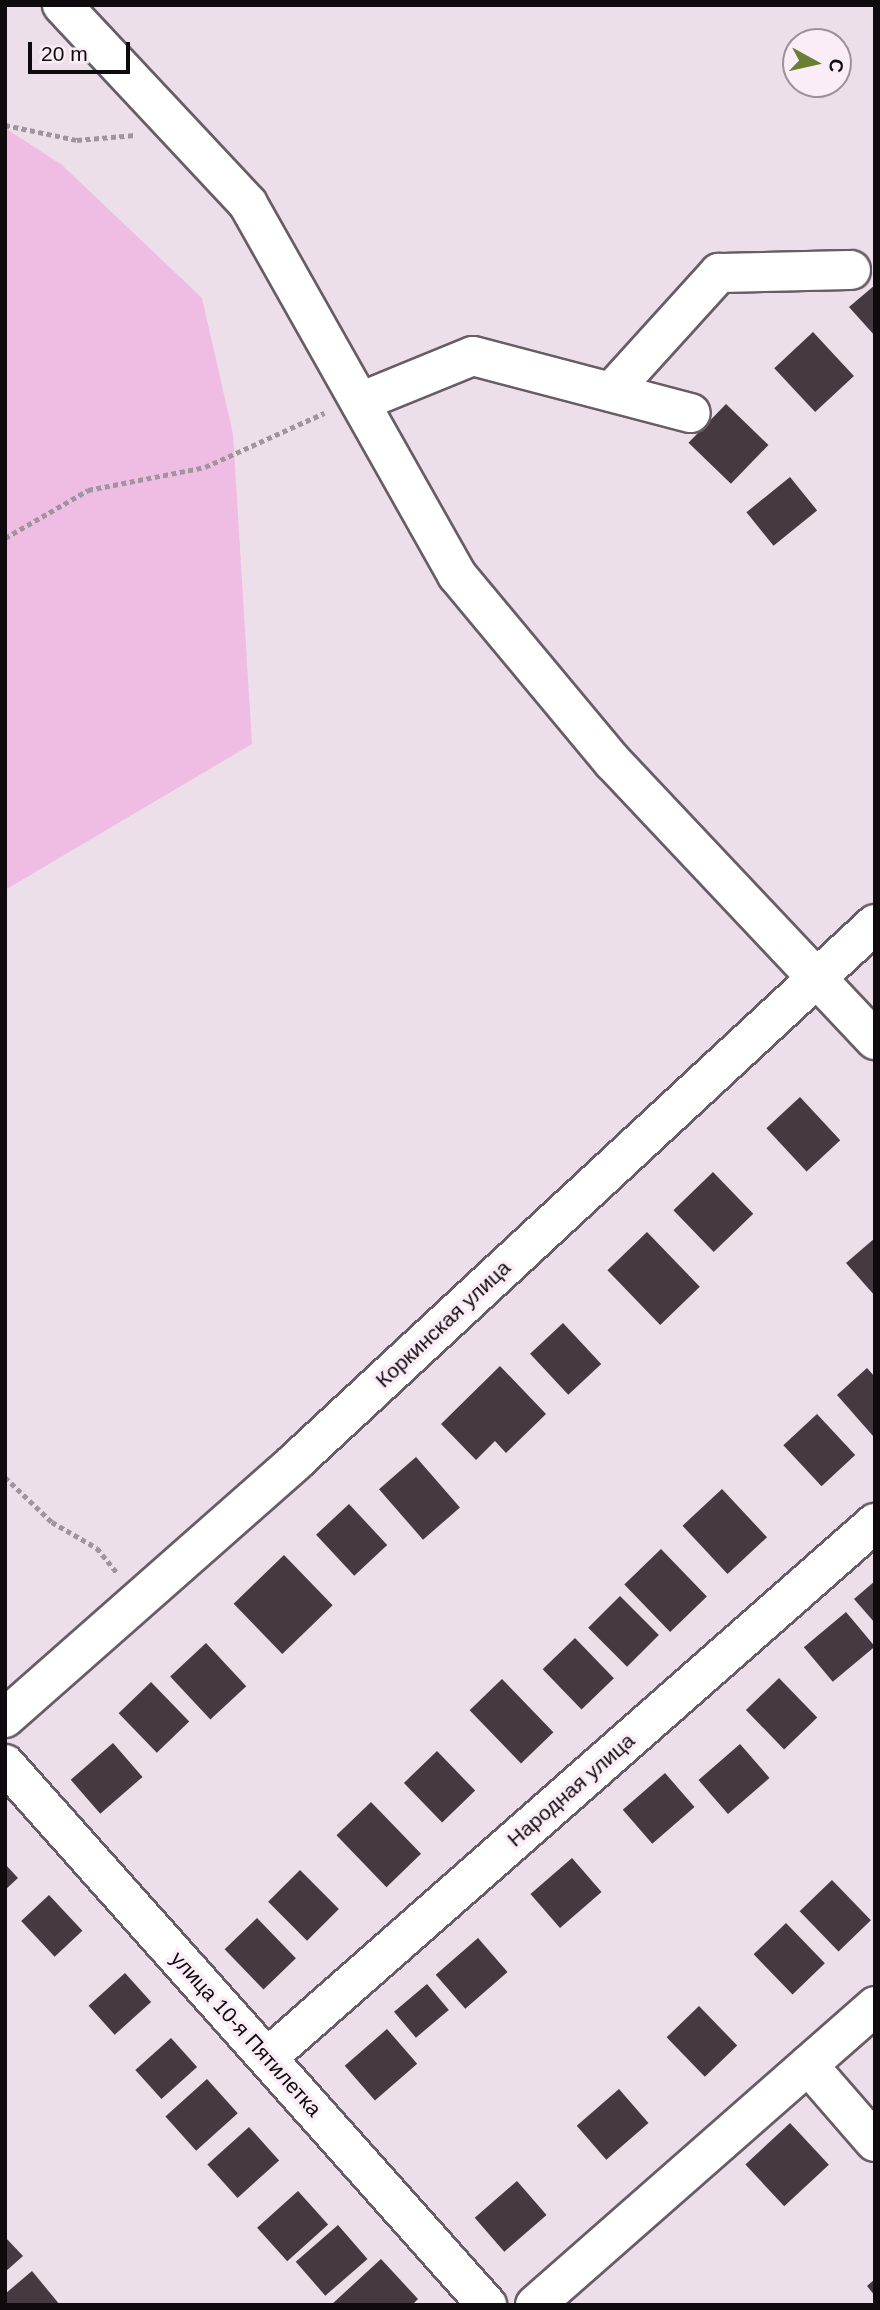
<!DOCTYPE html>
<html>
<head>
<meta charset="utf-8">
<style>
  body { margin:0 }
  #map { position:relative; width:880px; height:2310px; overflow:hidden; background:#eddfea; font-family:Arial,sans-serif }
  div>[style] { position:absolute }
  [style*='--x'] { left:calc(var(--x)*1px); top:calc(var(--y)*1px); width:calc(var(--w)*1px); rotate:calc(var(--a)*1deg) }
  .green>* { inset:0; background:#efbde4 }
  .building>* { inset:0; background:#453a42; transform-origin:0 0 }
  .path>* { height:4.5px; margin-top:-2.25px; transform-origin:0; background:repeating-linear-gradient(90deg,#9f959d 0 5px,transparent 0 8.5px) }
  .roads { filter:drop-shadow(2px 0 #685d66) drop-shadow(-2px 0 #685d66) drop-shadow(0 2px #685d66) drop-shadow(0 -2px #685d66) }
  .minor>* { height:38px; margin:-19px; padding:0 19px; transform-origin:19px; border-radius:19px; background:#fff }
  span { translate:-50% -50%; white-space:nowrap; text-align:center; line-height:1.15; -webkit-text-stroke:7px #faedf7; paint-order:stroke }
  .street-label { font-size:21px; color:#0f0a0e }
  .frame { position:absolute; inset:0; border:7px solid #0f0a0e; pointer-events:none }
  .north { position:absolute; left:782px; top:28px; width:70px; height:70px; box-sizing:border-box; background:#faedf7; border:2px solid #9c929a; border-radius:50%; rotate:98deg; font-size:19px; font-weight:700; line-height:28px; text-align:center; color:#0f0a0e }
  .north::after { content:''; display:block; margin:auto; width:24px; height:32px; background:#698033; clip-path:polygon(50% 0,100% 100%,50% 72%,0 100%) }
  .scale { position:absolute; left:28px; top:42px; width:102px; height:32px; box-sizing:border-box; border:4px solid #0f0a0e; border-top:0; padding-left:9px; font-size:21px; line-height:24px; white-space:nowrap; color:#0f0a0e; -webkit-text-stroke:5px #faedf7; paint-order:stroke }
</style>
</head>
<body>
<div id="map">
  <div class="green">
    <div style="clip-path:polygon(5px 128px,62px 165px,202px 298px,233px 434px,252px 744px,5px 890px)"></div>
  </div>
  <div class="building">
    <div style="clip-path:polygon(875px 285px,875px 336px,849px 307px)"></div>
    <div style="left:813px;top:332px;width:60px;height:53px;rotate:47deg"></div>
    <div style="left:726px;top:404px;width:59px;height:54px;rotate:44deg"></div>
    <div style="left:790px;top:477px;width:43px;height:56px;rotate:51deg"></div>
    <div style="left:800px;top:1097px;width:59px;height:46px;rotate:47deg"></div>
    <div style="left:713px;top:1172px;width:58px;height:55px;rotate:46deg"></div>
    <div style="left:647px;top:1232px;width:76px;height:55px;rotate:46deg"></div>
    <div style="clip-path:polygon(875px 1238px,875px 1296px,846px 1263px)"></div>
    <div style="left:563px;top:1323px;width:56px;height:45px;rotate:47deg"></div>
    <div style="clip-path:polygon(500px 1366px,546px 1414px,506px 1453px,495px 1441px,476px 1460px,441px 1424px)"></div>
    <div style="clip-path:polygon(867px 1368px,875px 1377px,873px 1436px,837px 1395px)"></div>
    <div style="left:817px;top:1414px;width:56px;height:46px;rotate:47deg"></div>
    <div style="left:416px;top:1457px;width:67px;height:49px;rotate:49deg"></div>
    <div style="left:722px;top:1489px;width:66px;height:54px;rotate:47deg"></div>
    <div style="left:349px;top:1504px;width:56px;height:45px;rotate:47deg"></div>
    <div style="left:661px;top:1549px;width:66px;height:51px;rotate:46deg"></div>
    <div style="left:284px;top:1555px;width:70px;height:70px;rotate:46deg"></div>
    <div style="clip-path:polygon(875px 1581px,875px 1623px,854px 1599px)"></div>
    <div style="left:620px;top:1596px;width:55px;height:45px;rotate:45deg"></div>
    <div style="left:846px;top:1612px;width:45px;height:55px;rotate:50deg"></div>
    <div style="left:575px;top:1638px;width:56px;height:45px;rotate:46deg"></div>
    <div style="left:206px;top:1643px;width:59px;height:49px;rotate:47deg"></div>
    <div style="left:779px;top:1678px;width:55px;height:46px;rotate:46deg"></div>
    <div style="left:502px;top:1679px;width:74px;height:45px;rotate:46deg"></div>
    <div style="left:151px;top:1682px;width:55px;height:45px;rotate:46deg"></div>
    <div style="left:113px;top:1743px;width:45px;height:56px;rotate:49deg"></div>
    <div style="left:740px;top:1744px;width:45px;height:55px;rotate:49deg"></div>
    <div style="left:437px;top:1751px;width:55px;height:46px;rotate:46deg"></div>
    <div style="left:665px;top:1773px;width:45px;height:56px;rotate:49deg"></div>
    <div style="left:371px;top:1802px;width:72px;height:48px;rotate:46deg"></div>
    <div style="left:572px;top:1858px;width:45px;height:55px;rotate:49deg"></div>
    <div style="clip-path:polygon(5px 1864px,18px 1878px,5px 1890px)"></div>
    <div style="left:300px;top:1870px;width:55px;height:45px;rotate:45deg"></div>
    <div style="left:832px;top:1880px;width:56px;height:45px;rotate:46deg"></div>
    <div style="left:49px;top:1895px;width:49px;height:38px;rotate:47deg"></div>
    <div style="left:257px;top:1918px;width:56px;height:45px;rotate:46deg"></div>
    <div style="left:786px;top:1923px;width:56px;height:45px;rotate:46deg"></div>
    <div style="left:478px;top:1938px;width:45px;height:56px;rotate:49deg"></div>
    <div style="left:125px;top:1973px;width:39px;height:49px;rotate:48deg"></div>
    <div style="left:427px;top:1984px;width:34px;height:43px;rotate:50deg"></div>
    <div style="left:699px;top:2006px;width:55px;height:45px;rotate:46deg"></div>
    <div style="left:387px;top:2029px;width:46px;height:56px;rotate:49deg"></div>
    <div style="left:171px;top:2038px;width:39px;height:48px;rotate:48deg"></div>
    <div style="left:207px;top:2079px;width:46px;height:56px;rotate:48deg"></div>
    <div style="left:619px;top:2089px;width:45px;height:56px;rotate:49deg"></div>
    <div style="left:790px;top:2123px;width:57px;height:61px;rotate:47deg"></div>
    <div style="left:249px;top:2127px;width:45px;height:56px;rotate:48deg"></div>
    <div style="left:517px;top:2181px;width:45px;height:56px;rotate:49deg"></div>
    <div style="left:298px;top:2191px;width:45px;height:55px;rotate:48deg"></div>
    <div style="left:338px;top:2225px;width:45px;height:56px;rotate:49deg"></div>
    <div style="clip-path:polygon(5px 2237px,23px 2256px,5px 2272px)"></div>
    <div style="clip-path:polygon(381px 2259px,418px 2299px,412px 2305px,331px 2305px)"></div>
    <div style="clip-path:polygon(32px 2271px,60px 2305px,5px 2305px,5px 2294px)"></div>
    <div style="clip-path:polygon(875px 2279px,875px 2296px,867px 2286px)"></div>
  </div>
  <div class="path">
    <div style="--x:5;--y:125;--w:74;--a:11.8"></div>
    <div style="--x:77;--y:140;--w:58;--a:-4.9"></div>
    <div style="--x:5;--y:538;--w:96;--a:-30"></div>
    <div style="--x:88;--y:490;--w:119;--a:-11.1"></div>
    <div style="--x:205;--y:467;--w:131;--a:-24.4"></div>
    <div style="--x:5;--y:1477;--w:65;--a:43.8"></div>
    <div style="--x:52;--y:1522;--w:52;--a:30"></div>
    <div style="--x:97;--y:1548;--w:32;--a:51"></div>
  </div>
  <div class="roads">
    <div class="minor">
      <div style="--x:62;--y:5;--w:272;--a:46.9"></div>
      <div style="--x:248;--y:204;--w:426;--a:60.6"></div>
      <div style="--x:457;--y:575;--w:244;--a:50.2"></div>
      <div style="--x:613;--y:762;--w:382;--a:46.7"></div>
      <div style="--x:611;--y:392;--w:161;--a:-47.8"></div>
      <div style="--x:719;--y:273;--w:132;--a:-1.3"></div>
      <div style="--x:360;--y:402;--w:122;--a:-22.2"></div>
      <div style="--x:473;--y:356;--w:225;--a:14.7"></div>
      <div style="--x:5;--y:1718;--w:387;--a:-41.4"></div>
      <div style="--x:295;--y:1462;--w:791;--a:-42.85"></div>
      <div style="--x:5;--y:1764;--w:725;--a:48.3"></div>
      <div style="--x:267;--y:2058;--w:810;--a:-41.35"></div>
      <div style="--x:808;--y:2065;--w:102;--a:49"></div>
      <div style="--x:535;--y:2305;--w:453;--a:-41.3"></div>
    </div>
  </div>
  <div class="street-label">
    <span style="left:443px;top:1324px;rotate:-43deg">Коркинская улица</span>
    <span style="left:571px;top:1790px;rotate:-41deg">Народная улица</span>
    <span style="left:246px;top:2034px;rotate:48deg">улица 10-я Пятилетка</span>
  </div>
  <div class="frame"></div>
  <div class="north">С</div>
  <div class="scale">20 m</div>
</div>
</body>
</html>
